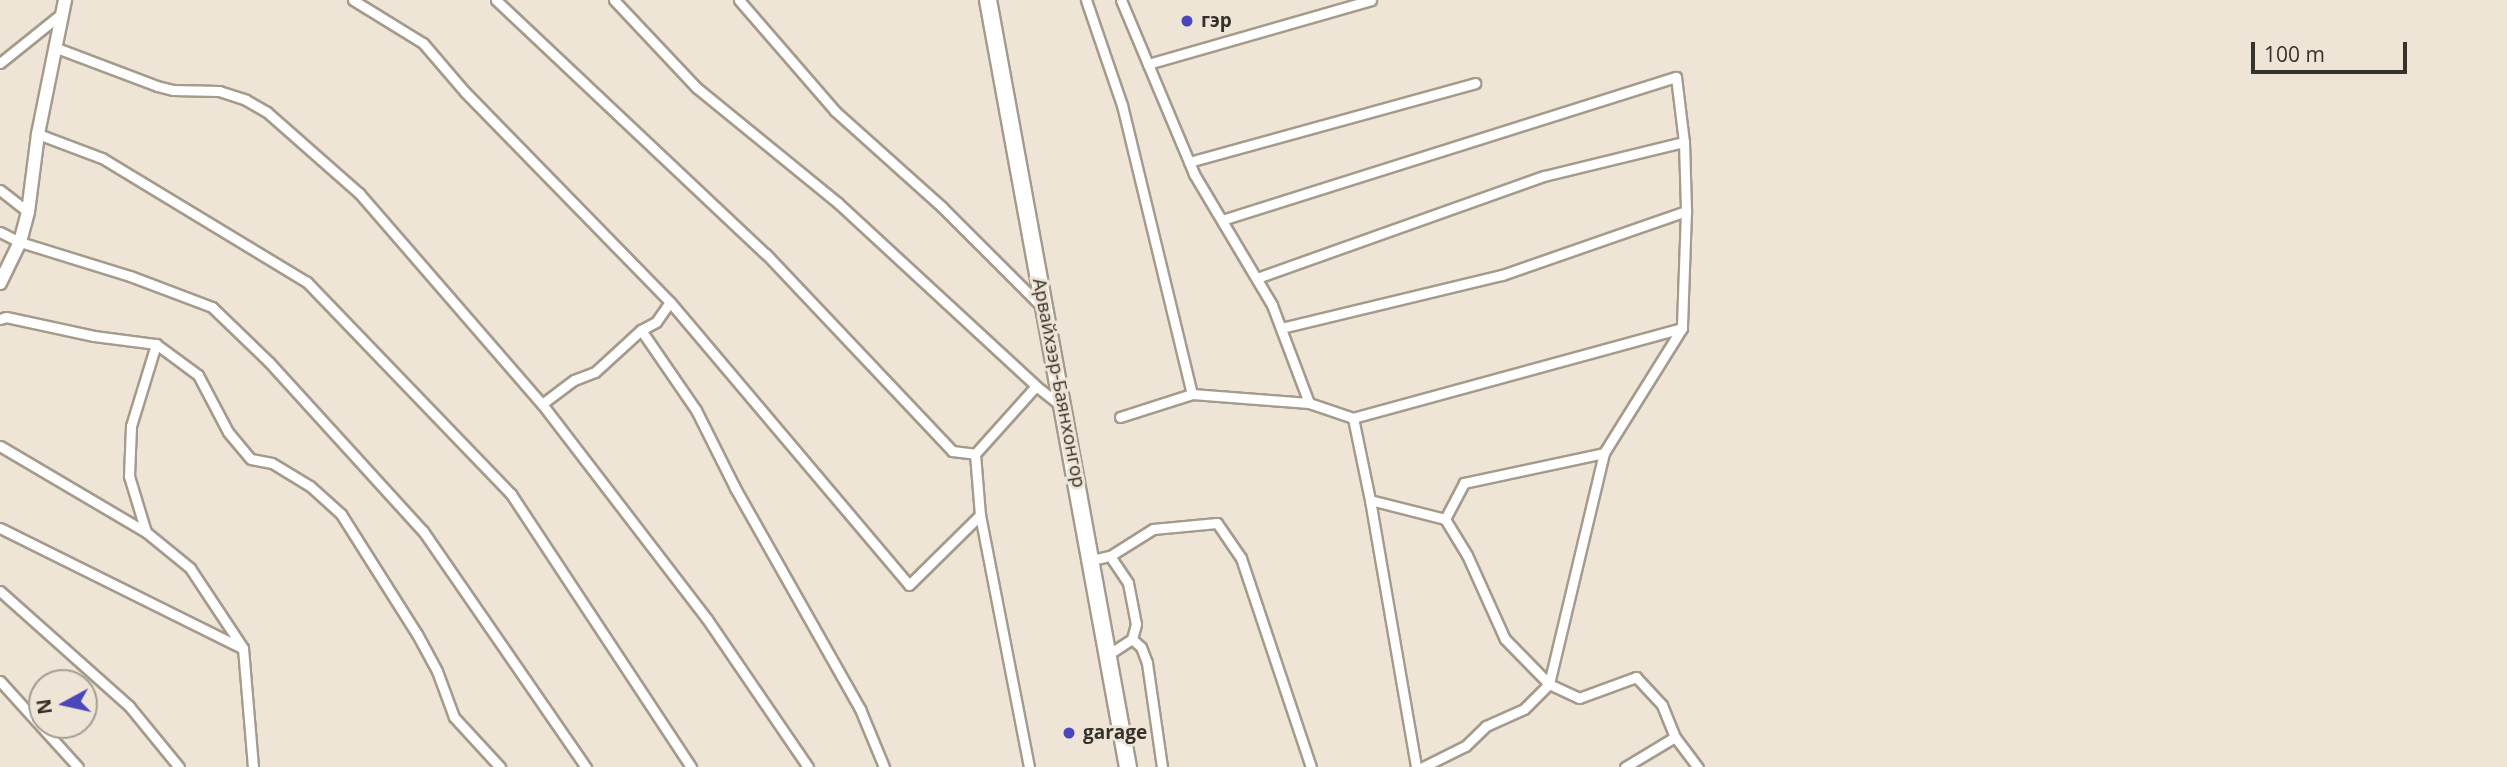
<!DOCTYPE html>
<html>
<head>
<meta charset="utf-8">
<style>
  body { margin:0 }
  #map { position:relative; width:2507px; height:767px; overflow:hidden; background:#eee5d6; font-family:"Open Sans",sans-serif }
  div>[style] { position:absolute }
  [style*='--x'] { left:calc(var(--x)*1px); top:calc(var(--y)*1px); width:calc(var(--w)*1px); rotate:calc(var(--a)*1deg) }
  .roads { filter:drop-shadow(2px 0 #a49b8d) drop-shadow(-2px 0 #a49b8d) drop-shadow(0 2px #a49b8d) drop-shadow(0 -2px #a49b8d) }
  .street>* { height:9px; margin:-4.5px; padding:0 4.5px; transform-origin:4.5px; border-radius:4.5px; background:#fff }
  .secondary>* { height:12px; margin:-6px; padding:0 6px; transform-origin:6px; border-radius:6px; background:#fff }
  .highway>* { height:16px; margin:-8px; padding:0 8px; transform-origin:8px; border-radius:8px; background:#fff }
  .dots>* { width:19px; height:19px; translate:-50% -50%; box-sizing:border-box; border:4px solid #eee5d6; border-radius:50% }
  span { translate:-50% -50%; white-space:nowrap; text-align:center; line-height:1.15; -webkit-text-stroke:6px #eee5d6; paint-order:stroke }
  .poi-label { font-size:19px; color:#35312b; font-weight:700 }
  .left { translate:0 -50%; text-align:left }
  .street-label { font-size:19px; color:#35312b }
  .north { position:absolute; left:28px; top:669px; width:70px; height:70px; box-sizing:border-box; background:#eee5d6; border:2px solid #a49d92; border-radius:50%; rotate:262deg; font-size:19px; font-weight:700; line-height:28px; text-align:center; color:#35312b }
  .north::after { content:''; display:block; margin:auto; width:24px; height:32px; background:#4b46bc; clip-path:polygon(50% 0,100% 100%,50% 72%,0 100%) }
  .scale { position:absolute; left:2251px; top:42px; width:156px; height:32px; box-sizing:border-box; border:4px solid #35312b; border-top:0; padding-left:9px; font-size:21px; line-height:24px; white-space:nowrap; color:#35312b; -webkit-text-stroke:5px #eee5d6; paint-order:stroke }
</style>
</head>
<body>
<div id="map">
  <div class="roads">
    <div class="street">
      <div style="--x:353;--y:0;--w:82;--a:31.6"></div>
      <div style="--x:423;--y:43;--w:65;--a:49.4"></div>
      <div style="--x:465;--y:92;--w:293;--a:45.7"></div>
      <div style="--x:670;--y:302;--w:370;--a:49.8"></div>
      <div style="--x:909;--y:585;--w:100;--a:-44.6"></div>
      <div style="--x:496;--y:0;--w:371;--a:43.3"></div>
      <div style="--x:766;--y:254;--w:271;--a:46.6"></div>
      <div style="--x:952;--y:451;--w:23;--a:7"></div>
      <div style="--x:614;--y:0;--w:121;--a:46.7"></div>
      <div style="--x:697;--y:88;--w:182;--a:39.2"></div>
      <div style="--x:838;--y:203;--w:270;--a:42.7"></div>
      <div style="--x:1036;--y:386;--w:31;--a:38"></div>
      <div style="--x:739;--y:0;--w:147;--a:49.1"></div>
      <div style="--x:835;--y:111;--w:144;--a:41.9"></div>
      <div style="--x:942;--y:207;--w:141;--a:45"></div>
      <div style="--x:1086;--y:0;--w:111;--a:71.1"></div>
      <div style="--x:1122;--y:105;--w:297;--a:76.4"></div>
      <div style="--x:1121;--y:0;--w:189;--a:67.2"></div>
      <div style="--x:1194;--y:174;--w:152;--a:59.2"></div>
      <div style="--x:1272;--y:305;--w:105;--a:69.3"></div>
      <div style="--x:54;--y:47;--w:110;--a:20.7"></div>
      <div style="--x:157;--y:86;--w:16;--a:14"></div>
      <div style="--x:173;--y:90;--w:46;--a:1.2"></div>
      <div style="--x:219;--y:91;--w:28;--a:18"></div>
      <div style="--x:246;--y:100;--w:24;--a:30"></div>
      <div style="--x:267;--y:112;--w:123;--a:41.4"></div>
      <div style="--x:359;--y:193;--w:279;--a:49.1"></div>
      <div style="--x:542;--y:404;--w:271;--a:52.5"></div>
      <div style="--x:707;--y:619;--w:179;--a:55.7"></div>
      <div style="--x:0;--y:63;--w:77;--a:-38.7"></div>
      <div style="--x:1148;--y:64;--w:232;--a:-16"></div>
      <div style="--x:38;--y:134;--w:68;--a:20.6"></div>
      <div style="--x:102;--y:158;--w:240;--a:31.2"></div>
      <div style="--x:307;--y:282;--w:294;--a:46.1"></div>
      <div style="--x:511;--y:494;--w:327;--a:56.6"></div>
      <div style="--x:1189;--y:162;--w:297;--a:-15.4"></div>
      <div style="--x:0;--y:190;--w:36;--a:38"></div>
      <div style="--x:1222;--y:220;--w:476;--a:-17.5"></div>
      <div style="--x:1676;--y:77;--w:65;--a:83"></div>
      <div style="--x:1684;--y:142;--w:69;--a:88.3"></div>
      <div style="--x:1686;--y:211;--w:117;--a:92"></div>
      <div style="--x:1682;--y:328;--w:147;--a:122"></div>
      <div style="--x:1604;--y:453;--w:237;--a:103.4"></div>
      <div style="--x:1549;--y:684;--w:35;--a:135"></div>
      <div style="--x:1524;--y:709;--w:42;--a:155.9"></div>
      <div style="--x:1486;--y:726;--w:29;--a:136"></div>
      <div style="--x:1465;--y:746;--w:47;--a:153.4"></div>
      <div style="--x:0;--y:232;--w:22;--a:27"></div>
      <div style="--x:20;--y:242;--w:115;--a:17.2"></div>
      <div style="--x:130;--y:276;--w:88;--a:20.7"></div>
      <div style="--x:212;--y:307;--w:79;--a:44"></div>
      <div style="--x:269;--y:362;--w:229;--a:47.7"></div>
      <div style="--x:423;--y:531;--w:287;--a:55.4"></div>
      <div style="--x:1257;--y:278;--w:305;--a:-19.6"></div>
      <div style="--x:1544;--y:176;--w:144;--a:-13.7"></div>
      <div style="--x:0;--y:319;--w:6;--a:-18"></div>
      <div style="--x:6;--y:317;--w:90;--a:12.2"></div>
      <div style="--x:94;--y:336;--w:63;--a:7.4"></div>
      <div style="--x:156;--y:344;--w:52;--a:36.4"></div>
      <div style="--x:198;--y:375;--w:64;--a:62.2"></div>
      <div style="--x:228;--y:432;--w:35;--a:50"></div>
      <div style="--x:251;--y:459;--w:21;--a:11"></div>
      <div style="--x:272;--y:463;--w:44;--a:31.2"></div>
      <div style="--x:310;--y:486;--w:42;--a:42.1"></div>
      <div style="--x:341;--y:514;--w:142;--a:57.7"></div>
      <div style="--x:417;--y:634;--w:42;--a:61.6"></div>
      <div style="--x:437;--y:671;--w:49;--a:69.7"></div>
      <div style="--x:454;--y:717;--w:68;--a:47.4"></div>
      <div style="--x:1281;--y:328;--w:227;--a:-13.5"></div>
      <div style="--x:1502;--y:275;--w:195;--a:-19.2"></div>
      <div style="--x:641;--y:330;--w:97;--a:55.5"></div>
      <div style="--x:696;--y:410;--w:87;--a:63.4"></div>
      <div style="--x:735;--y:488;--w:254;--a:60.5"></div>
      <div style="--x:860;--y:709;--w:63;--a:67.5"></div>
      <div style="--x:542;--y:404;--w:40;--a:-37"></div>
      <div style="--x:574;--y:380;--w:22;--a:-21"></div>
      <div style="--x:595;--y:372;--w:62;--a:-42.4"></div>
      <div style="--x:641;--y:330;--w:17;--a:-28"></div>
      <div style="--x:656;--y:322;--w:24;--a:-55"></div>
      <div style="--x:1120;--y:417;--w:76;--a:-17.7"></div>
      <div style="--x:1192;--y:394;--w:117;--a:4.4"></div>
      <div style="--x:1309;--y:403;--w:46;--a:18.8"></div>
      <div style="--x:1353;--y:418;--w:84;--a:78.3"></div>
      <div style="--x:1370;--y:500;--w:271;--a:80.2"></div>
      <div style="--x:1353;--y:418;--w:341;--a:-15.3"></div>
      <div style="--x:0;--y:446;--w:169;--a:30.5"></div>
      <div style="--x:146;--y:532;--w:57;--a:39.3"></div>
      <div style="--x:190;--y:568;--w:96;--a:56.5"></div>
      <div style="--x:243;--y:648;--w:119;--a:85.2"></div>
      <div style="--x:1370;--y:500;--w:77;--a:14.2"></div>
      <div style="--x:1445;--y:519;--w:42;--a:58.6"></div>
      <div style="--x:1467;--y:555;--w:92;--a:65.7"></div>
      <div style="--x:1505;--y:639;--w:63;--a:45.6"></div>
      <div style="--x:1549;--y:684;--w:33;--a:25"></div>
      <div style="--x:1579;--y:698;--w:61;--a:-20.2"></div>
      <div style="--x:1636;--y:677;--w:38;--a:47"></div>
      <div style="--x:1662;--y:705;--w:35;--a:68"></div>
      <div style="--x:1675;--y:737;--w:38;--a:53"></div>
      <div style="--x:1445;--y:519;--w:41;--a:-62.2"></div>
      <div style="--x:1464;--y:483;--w:143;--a:-12.1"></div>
      <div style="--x:0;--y:528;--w:270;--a:26.4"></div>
      <div style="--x:146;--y:532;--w:59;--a:-106.9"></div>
      <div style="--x:129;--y:476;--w:50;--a:-87.7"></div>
      <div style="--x:131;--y:426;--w:86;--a:-73"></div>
      <div style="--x:1110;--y:556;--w:51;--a:-32.1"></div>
      <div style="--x:1153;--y:529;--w:64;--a:-5.4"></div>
      <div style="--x:1217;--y:523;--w:42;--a:55.6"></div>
      <div style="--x:1241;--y:558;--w:220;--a:71.5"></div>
      <div style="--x:1092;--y:560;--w:18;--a:-13"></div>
      <div style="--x:1110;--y:556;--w:32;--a:56"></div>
      <div style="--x:1128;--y:583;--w:42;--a:79"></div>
      <div style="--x:1136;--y:624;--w:16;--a:105"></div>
      <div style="--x:1132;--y:639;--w:27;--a:147"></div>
      <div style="--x:0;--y:591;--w:173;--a:41.7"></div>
      <div style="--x:129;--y:706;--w:79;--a:50.7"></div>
      <div style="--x:1132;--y:639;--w:12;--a:42"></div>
      <div style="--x:1141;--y:647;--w:17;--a:69"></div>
      <div style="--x:1147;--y:663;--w:105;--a:81.8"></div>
      <div style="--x:0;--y:681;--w:116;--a:47.8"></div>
      <div style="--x:1029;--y:767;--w:257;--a:-101"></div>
      <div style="--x:980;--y:515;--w:61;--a:-94.7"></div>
      <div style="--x:975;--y:454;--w:91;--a:-48.1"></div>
      <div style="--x:1625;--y:767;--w:58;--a:-31"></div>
    </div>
    <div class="secondary">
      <div style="--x:0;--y:283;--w:46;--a:-64"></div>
      <div style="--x:20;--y:242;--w:31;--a:-75"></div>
      <div style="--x:28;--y:212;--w:79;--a:-82.7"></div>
      <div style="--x:38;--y:134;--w:137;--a:-78.6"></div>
    </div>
    <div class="highway">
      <div style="--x:988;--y:0;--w:780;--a:79.66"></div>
    </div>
  </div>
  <div class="dots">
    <div style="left:1187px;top:21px;background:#4b46bc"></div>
    <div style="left:1069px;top:733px;background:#4b46bc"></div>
  </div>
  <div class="poi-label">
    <span class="left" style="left:1201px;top:21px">гэр</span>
    <span class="left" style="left:1083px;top:733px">garage</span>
  </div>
  <div class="street-label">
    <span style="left:1059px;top:383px;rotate:79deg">Арвайхээр-Баянхонгор</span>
  </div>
  <div class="north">N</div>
  <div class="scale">100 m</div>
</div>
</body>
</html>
